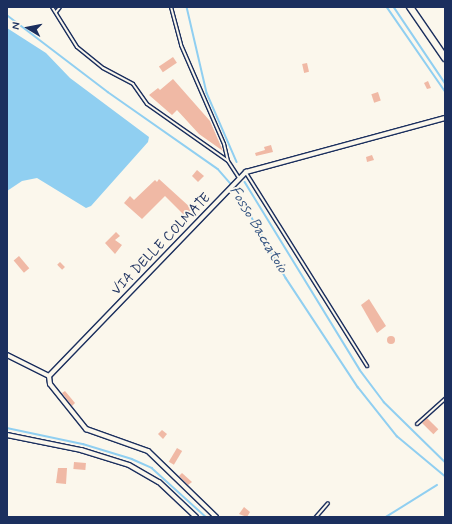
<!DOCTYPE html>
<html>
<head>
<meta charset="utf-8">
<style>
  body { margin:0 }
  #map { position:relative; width:452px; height:524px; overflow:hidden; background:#fbf7ec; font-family:Mynerve,sans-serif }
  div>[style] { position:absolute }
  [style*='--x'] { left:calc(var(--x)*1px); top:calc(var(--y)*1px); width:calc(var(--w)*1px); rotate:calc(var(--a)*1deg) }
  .water>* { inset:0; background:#90cff1 }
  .stream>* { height:1.5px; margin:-0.75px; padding:0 0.75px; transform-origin:0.75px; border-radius:0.75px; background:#90cff1 }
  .building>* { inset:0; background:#f0b9a5; transform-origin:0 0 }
  .round { border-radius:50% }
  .roads { filter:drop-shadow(1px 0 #1b2f5e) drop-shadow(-1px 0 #1b2f5e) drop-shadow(0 1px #1b2f5e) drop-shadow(0 -1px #1b2f5e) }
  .lane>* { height:2px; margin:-1px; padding:0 1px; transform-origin:1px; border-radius:1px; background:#fbf7ec }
  .street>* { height:4px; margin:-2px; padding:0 2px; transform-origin:2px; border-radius:2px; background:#fbf7ec }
  .secondary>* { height:6px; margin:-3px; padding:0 3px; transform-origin:3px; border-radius:3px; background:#fbf7ec }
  span { translate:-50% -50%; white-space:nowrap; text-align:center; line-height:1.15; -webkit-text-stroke:3.5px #fbf7ec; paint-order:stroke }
  .street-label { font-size:14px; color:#1b2f5e }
  .water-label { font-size:15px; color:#385783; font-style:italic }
  .frame { position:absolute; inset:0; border:8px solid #1b2f5e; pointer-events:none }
  .north { position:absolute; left:8px; top:8px; width:40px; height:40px; -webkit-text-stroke:3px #fbf7ec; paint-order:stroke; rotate:280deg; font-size:11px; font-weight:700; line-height:16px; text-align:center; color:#1b2f5e }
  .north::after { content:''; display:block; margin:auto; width:14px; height:18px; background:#1b2f5e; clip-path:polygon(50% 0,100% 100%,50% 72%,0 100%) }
</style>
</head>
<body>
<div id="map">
  <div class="water">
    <div style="clip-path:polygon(7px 28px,46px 53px,70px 78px,149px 137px,148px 142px,91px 206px,86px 208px,37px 178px,22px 181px,7px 191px)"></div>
  </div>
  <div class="stream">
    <div style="--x:187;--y:7;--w:88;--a:76.9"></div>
    <div style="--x:207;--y:93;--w:75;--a:66.5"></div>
    <div style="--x:387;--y:7;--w:102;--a:55.4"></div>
    <div style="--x:394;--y:7;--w:92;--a:56.1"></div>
    <div style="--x:7;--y:15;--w:127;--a:37.3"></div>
    <div style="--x:108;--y:92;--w:134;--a:35"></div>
    <div style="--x:218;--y:169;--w:29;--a:49"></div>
    <div style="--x:237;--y:191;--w:100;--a:60.6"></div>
    <div style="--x:286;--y:278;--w:131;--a:56.6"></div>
    <div style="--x:358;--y:387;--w:63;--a:51.5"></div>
    <div style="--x:397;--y:436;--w:62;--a:39.8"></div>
    <div style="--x:245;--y:182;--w:220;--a:58.5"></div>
    <div style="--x:360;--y:370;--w:40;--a:53"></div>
    <div style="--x:384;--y:402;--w:86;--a:44.5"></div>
    <div style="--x:7;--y:428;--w:78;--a:11.9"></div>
    <div style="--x:83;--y:444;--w:51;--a:17"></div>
    <div style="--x:132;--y:459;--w:22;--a:24"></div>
    <div style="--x:152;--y:468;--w:73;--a:42.2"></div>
    <div style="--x:386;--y:517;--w:60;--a:-32.1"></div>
  </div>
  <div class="building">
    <div style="left:173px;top:57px;width:7px;height:17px;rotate:56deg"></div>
    <div style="left:307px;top:63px;width:9px;height:5px;rotate:77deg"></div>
    <div style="clip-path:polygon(173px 79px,210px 121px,223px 151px,199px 134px,177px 110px,172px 115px,149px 95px,158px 88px,160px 90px)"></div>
    <div style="clip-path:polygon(428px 81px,431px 88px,427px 89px,424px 83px)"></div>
    <div style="left:378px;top:92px;width:9px;height:7px;rotate:72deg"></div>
    <div style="clip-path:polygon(271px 145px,273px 152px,256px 156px,255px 153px,265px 150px,264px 147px)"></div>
    <div style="clip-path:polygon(372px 155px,374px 160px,367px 162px,366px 157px)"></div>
    <div style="clip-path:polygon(197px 170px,204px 176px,198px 182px,192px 176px)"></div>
    <div style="clip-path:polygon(159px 179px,192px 209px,185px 216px,165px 196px,142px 219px,124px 203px,130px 196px,134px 200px,155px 180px,157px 182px)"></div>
    <div style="clip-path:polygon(116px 232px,120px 236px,115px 240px,122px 245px,115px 254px,105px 243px)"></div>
    <div style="left:19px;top:256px;width:16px;height:7px;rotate:50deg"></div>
    <div style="left:60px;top:262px;width:7px;height:4px;rotate:45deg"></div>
    <div style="clip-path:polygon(369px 299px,386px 326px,377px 333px,361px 305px)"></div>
    <div class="round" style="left:387px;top:336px;width:8px;height:8px"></div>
    <div style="clip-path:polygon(65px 391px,75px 403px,72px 406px,62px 393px)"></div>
    <div style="left:427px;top:418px;width:16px;height:7px;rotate:45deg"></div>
    <div style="clip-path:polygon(162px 430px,167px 434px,163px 439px,158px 434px)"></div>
    <div style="left:177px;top:448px;width:6px;height:16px;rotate:31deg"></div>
    <div style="left:74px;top:462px;width:12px;height:7px;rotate:5deg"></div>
    <div style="clip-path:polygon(58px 468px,67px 468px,66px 484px,56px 483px)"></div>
    <div style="clip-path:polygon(182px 473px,192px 482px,188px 485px,179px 476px)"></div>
    <div style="clip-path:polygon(244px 507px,250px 512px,247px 517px,239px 514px)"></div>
  </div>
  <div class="roads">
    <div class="lane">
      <div style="--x:52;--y:7;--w:47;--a:58"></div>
      <div style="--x:77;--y:47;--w:33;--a:39"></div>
      <div style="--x:103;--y:68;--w:34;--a:28"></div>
      <div style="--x:133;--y:84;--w:24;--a:55"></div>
      <div style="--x:147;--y:104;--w:99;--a:35.1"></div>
      <div style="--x:228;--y:161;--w:20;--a:57"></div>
      <div style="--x:171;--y:7;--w:39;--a:75"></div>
      <div style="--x:181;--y:45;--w:108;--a:66.5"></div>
      <div style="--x:224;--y:144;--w:17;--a:77"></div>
      <div style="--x:56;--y:12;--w:6;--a:-51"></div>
      <div style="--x:246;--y:173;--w:228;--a:57.9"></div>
      <div style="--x:417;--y:424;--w:38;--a:-42"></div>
      <div style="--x:316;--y:517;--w:18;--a:-49"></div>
    </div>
    <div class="street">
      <div style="--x:7;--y:355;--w:47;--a:26.6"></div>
      <div style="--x:49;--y:376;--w:284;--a:-46"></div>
      <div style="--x:246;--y:172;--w:206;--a:-15.2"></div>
      <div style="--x:49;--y:376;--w:8;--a:83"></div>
      <div style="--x:50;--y:384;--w:58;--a:51.3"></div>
      <div style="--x:86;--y:429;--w:66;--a:19.5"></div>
      <div style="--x:148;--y:451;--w:95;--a:44.1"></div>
      <div style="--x:7;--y:435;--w:76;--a:11.5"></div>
      <div style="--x:81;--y:450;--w:50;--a:17.4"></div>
      <div style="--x:129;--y:465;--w:34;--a:30"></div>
      <div style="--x:159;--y:482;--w:51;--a:43.4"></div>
    </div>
    <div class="secondary">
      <div style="--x:410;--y:7;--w:62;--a:55.5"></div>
    </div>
  </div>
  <div class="street-label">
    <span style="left:161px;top:244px;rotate:-46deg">VIA DELLE COLMATE</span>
  </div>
  <div class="water-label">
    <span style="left:258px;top:230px;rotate:59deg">Fosso Baccatoio</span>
  </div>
  <div class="frame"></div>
  <div class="north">N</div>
</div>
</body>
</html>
